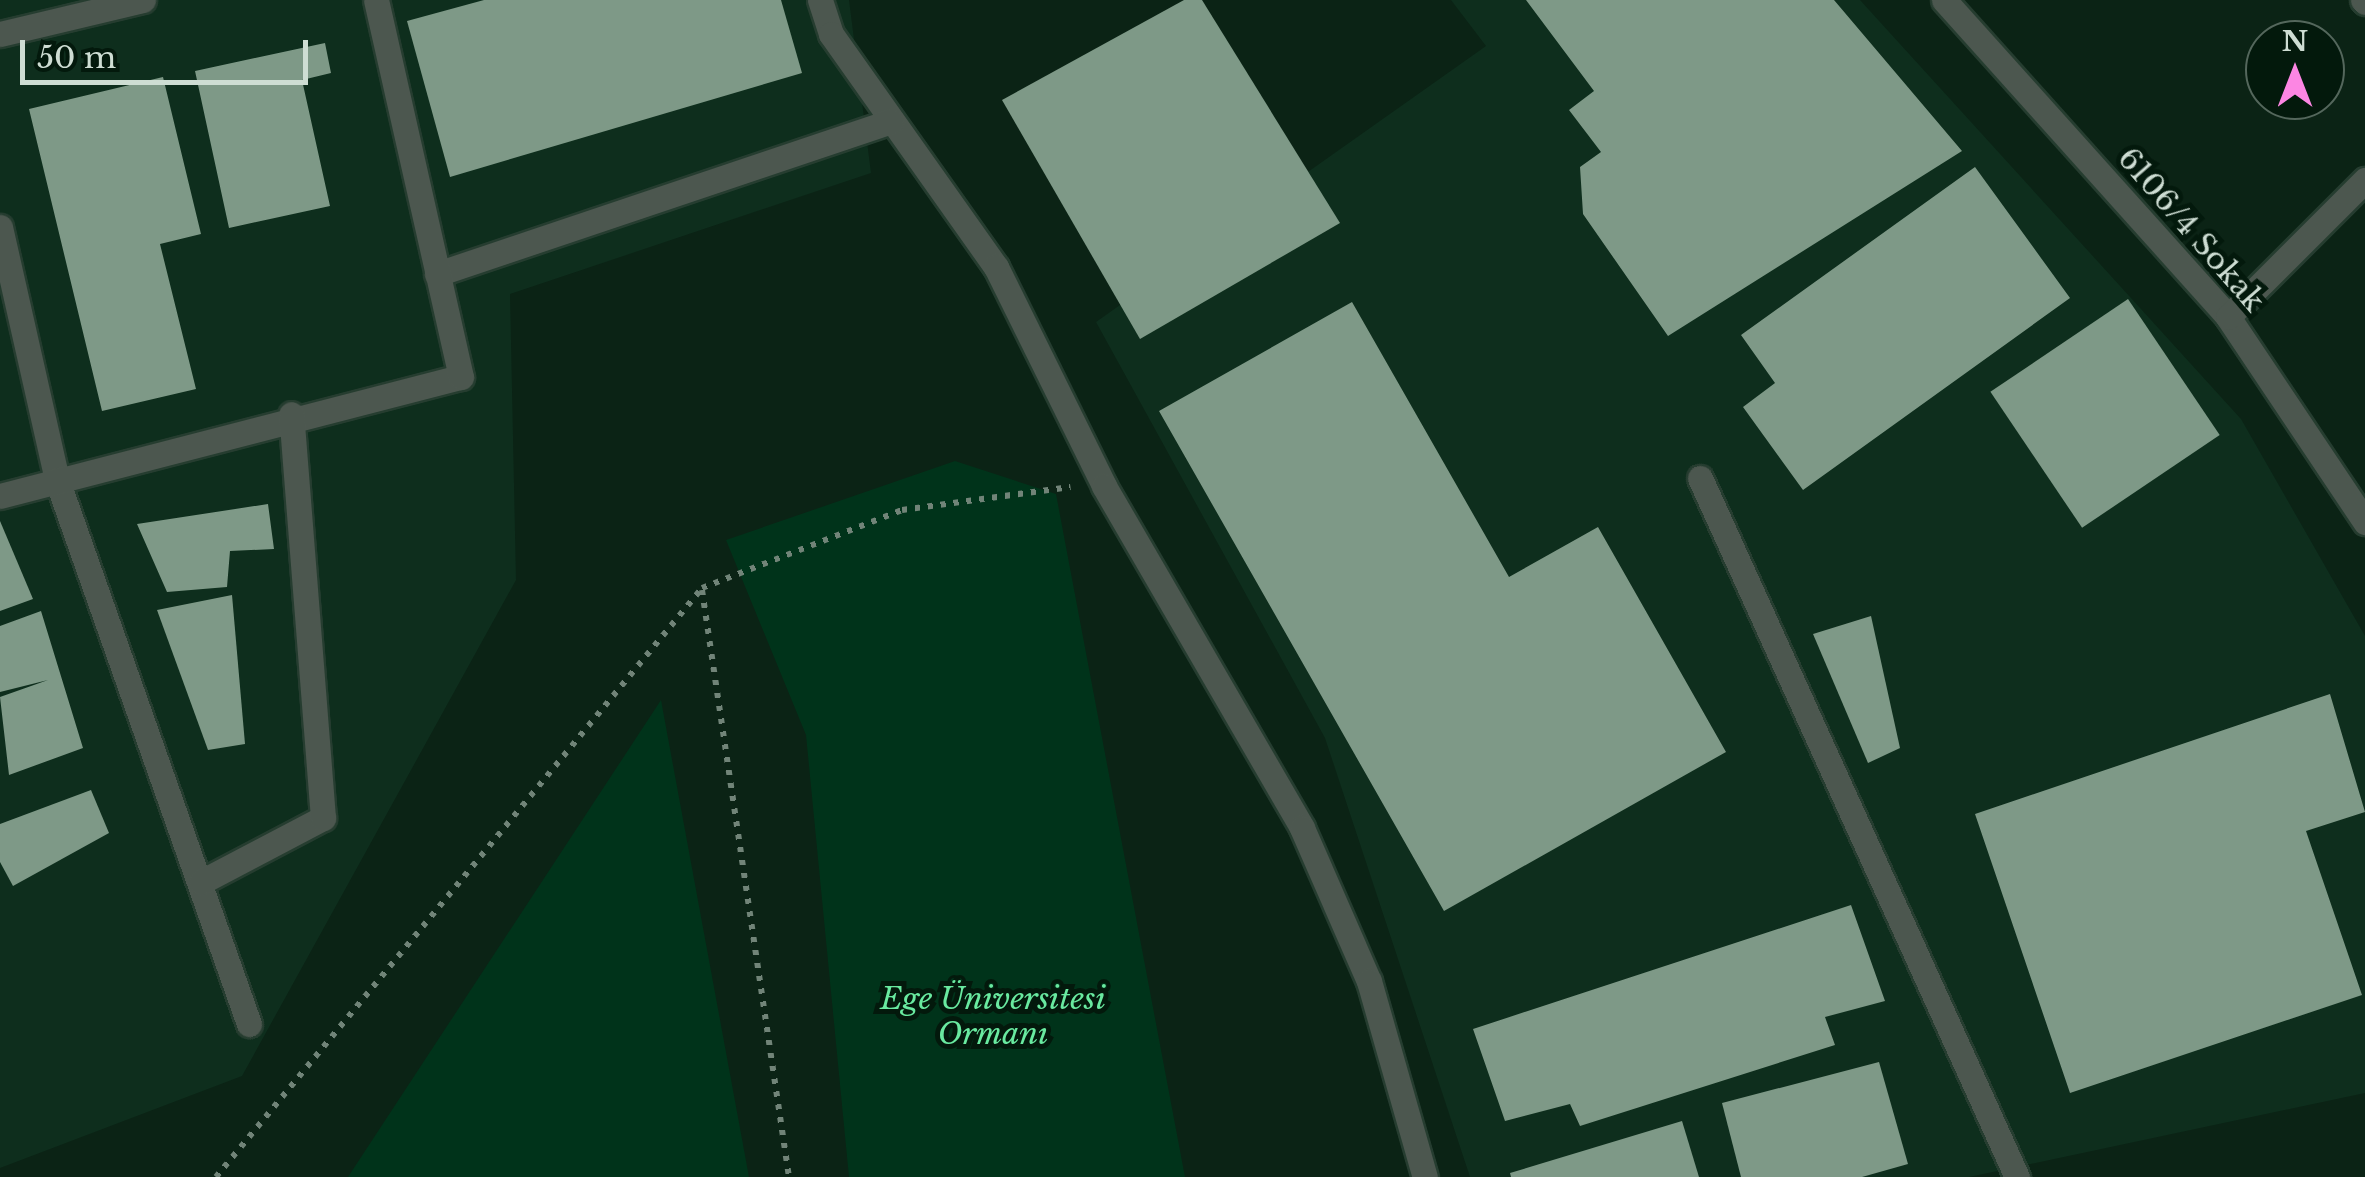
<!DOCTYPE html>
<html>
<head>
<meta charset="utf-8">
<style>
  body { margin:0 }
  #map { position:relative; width:2365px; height:1177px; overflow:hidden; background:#0b2315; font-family:"Libre Baskerville",serif }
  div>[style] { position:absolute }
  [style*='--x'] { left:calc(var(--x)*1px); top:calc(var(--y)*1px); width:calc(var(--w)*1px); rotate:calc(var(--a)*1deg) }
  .built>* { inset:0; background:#0e2e1d }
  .green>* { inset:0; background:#00331a }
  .building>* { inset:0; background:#7e9987; transform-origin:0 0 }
  .path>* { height:6px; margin-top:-3px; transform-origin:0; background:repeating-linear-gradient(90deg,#718478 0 5px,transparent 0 13px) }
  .roads { filter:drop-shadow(2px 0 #263d30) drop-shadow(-2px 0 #263d30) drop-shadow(0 2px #263d30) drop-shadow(0 -2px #263d30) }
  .minor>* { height:25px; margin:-12.5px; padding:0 12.5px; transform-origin:12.5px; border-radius:12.5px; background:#4c574f }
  span { translate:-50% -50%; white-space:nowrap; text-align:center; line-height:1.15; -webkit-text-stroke:10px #03190c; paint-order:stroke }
  .street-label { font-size:30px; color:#ceddd3 }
  .park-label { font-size:30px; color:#69eaa0; font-style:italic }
  .north { position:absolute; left:2245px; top:20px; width:100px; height:100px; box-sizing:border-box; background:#03190c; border:2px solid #54675c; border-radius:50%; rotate:0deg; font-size:28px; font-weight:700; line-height:40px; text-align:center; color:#ceddd3 }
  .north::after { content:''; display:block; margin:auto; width:35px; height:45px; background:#fc86e3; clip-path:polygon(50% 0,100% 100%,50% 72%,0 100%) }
  .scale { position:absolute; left:20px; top:40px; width:288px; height:45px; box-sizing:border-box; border:5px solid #ceddd3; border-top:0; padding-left:12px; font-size:30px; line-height:35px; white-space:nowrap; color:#ceddd3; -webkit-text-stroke:8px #03190c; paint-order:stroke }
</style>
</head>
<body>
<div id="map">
  <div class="built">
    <div style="clip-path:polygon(0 0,849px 0,871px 173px,510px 294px,516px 580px,242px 1076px,0 1168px)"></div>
    <div style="clip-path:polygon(1451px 0,1860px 0,2241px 419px,2365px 636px,2365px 1093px,1969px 1177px,1470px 1177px,1325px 738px,1096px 322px,1486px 46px)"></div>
  </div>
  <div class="green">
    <div style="clip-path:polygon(955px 461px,1056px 494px,1185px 1177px,849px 1177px,806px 735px,726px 540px)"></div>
    <div style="clip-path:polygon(661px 700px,749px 1177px,348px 1177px)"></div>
  </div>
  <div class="building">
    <div style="clip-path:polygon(484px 0,781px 0,802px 73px,450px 177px,407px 21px)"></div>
    <div style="clip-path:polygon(1184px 0,1202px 0,1340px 223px,1140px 339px,1002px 100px)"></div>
    <div style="clip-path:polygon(1526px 0,1834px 0,1962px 151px,1668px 336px,1583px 214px,1580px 167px,1601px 152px,1569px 110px,1594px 91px)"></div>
    <div style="clip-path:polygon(325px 43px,331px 73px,302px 80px,330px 206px,229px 228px,195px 71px)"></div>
    <div style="clip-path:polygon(163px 77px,201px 234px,160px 244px,196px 389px,102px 411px,29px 109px)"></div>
    <div style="clip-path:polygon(1975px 167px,2070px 298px,1803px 490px,1743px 407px,1775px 383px,1741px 335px)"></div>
    <div style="left:2128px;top:299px;width:164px;height:166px;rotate:56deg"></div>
    <div style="clip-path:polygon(1352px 302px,1509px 577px,1598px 527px,1726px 752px,1444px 911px,1159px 411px)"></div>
    <div style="clip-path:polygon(268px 504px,274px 549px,230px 551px,227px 587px,167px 592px,137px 524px)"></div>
    <div style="clip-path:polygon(0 521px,33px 599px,0 611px)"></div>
    <div style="clip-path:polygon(232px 595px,245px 744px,208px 750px,157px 610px)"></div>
    <div style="clip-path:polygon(41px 611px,83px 748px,9px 775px,0 697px,48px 680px,0 692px,0 626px)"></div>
    <div style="clip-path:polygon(1871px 616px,1900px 748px,1868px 763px,1813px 634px)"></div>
    <div style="clip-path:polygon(2330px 694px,2365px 812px,2306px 831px,2362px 995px,2070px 1093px,1975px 814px)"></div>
    <div style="clip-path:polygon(91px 790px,109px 833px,13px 886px,0 862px,0 824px)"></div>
    <div style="clip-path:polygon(1851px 905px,1885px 1001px,1825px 1017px,1835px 1045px,1580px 1126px,1570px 1104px,1505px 1121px,1473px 1029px)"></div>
    <div style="clip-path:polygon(1879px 1062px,1908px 1164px,1862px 1177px,1741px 1177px,1722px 1103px)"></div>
    <div style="clip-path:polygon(1682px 1121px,1699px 1177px,1511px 1177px,1510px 1173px)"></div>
  </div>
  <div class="path">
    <div style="--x:702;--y:590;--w:593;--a:81.57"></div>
    <div style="--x:216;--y:1177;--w:764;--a:-50.47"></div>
    <div style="--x:702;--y:588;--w:215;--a:-21.3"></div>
    <div style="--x:902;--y:510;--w:170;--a:-7.8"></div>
  </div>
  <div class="roads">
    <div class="minor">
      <div style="--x:820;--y:0;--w:36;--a:72"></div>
      <div style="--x:831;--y:34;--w:286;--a:54.7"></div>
      <div style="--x:996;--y:267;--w:244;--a:63.7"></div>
      <div style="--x:1104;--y:486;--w:395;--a:59.9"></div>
      <div style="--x:1302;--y:828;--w:167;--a:66.4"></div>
      <div style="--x:1369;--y:981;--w:204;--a:74.1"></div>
      <div style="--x:1944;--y:0;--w:426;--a:48.1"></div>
      <div style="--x:2228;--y:317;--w:247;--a:56.2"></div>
      <div style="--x:2363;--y:0;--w:3;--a:45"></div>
      <div style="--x:0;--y:34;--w:147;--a:-13.4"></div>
      <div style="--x:0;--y:227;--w:259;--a:77.3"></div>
      <div style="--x:57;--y:480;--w:577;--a:70.56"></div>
      <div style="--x:437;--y:274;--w:479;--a:-18.6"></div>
      <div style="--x:2228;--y:317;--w:194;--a:-45"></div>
      <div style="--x:1700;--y:478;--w:768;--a:65.61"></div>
      <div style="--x:0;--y:496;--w:476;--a:-14.5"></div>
      <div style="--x:461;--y:377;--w:386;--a:-102.7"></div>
      <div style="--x:201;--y:882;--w:138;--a:-27.7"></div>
      <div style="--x:323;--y:818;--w:405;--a:-94.5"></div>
    </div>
  </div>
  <div class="street-label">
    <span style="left:2191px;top:230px;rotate:49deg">6106/4 Sokak</span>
  </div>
  <div class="park-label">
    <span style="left:993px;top:1016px">Ege Üniversitesi<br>Ormanı</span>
  </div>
  <div class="north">N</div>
  <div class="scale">50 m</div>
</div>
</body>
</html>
